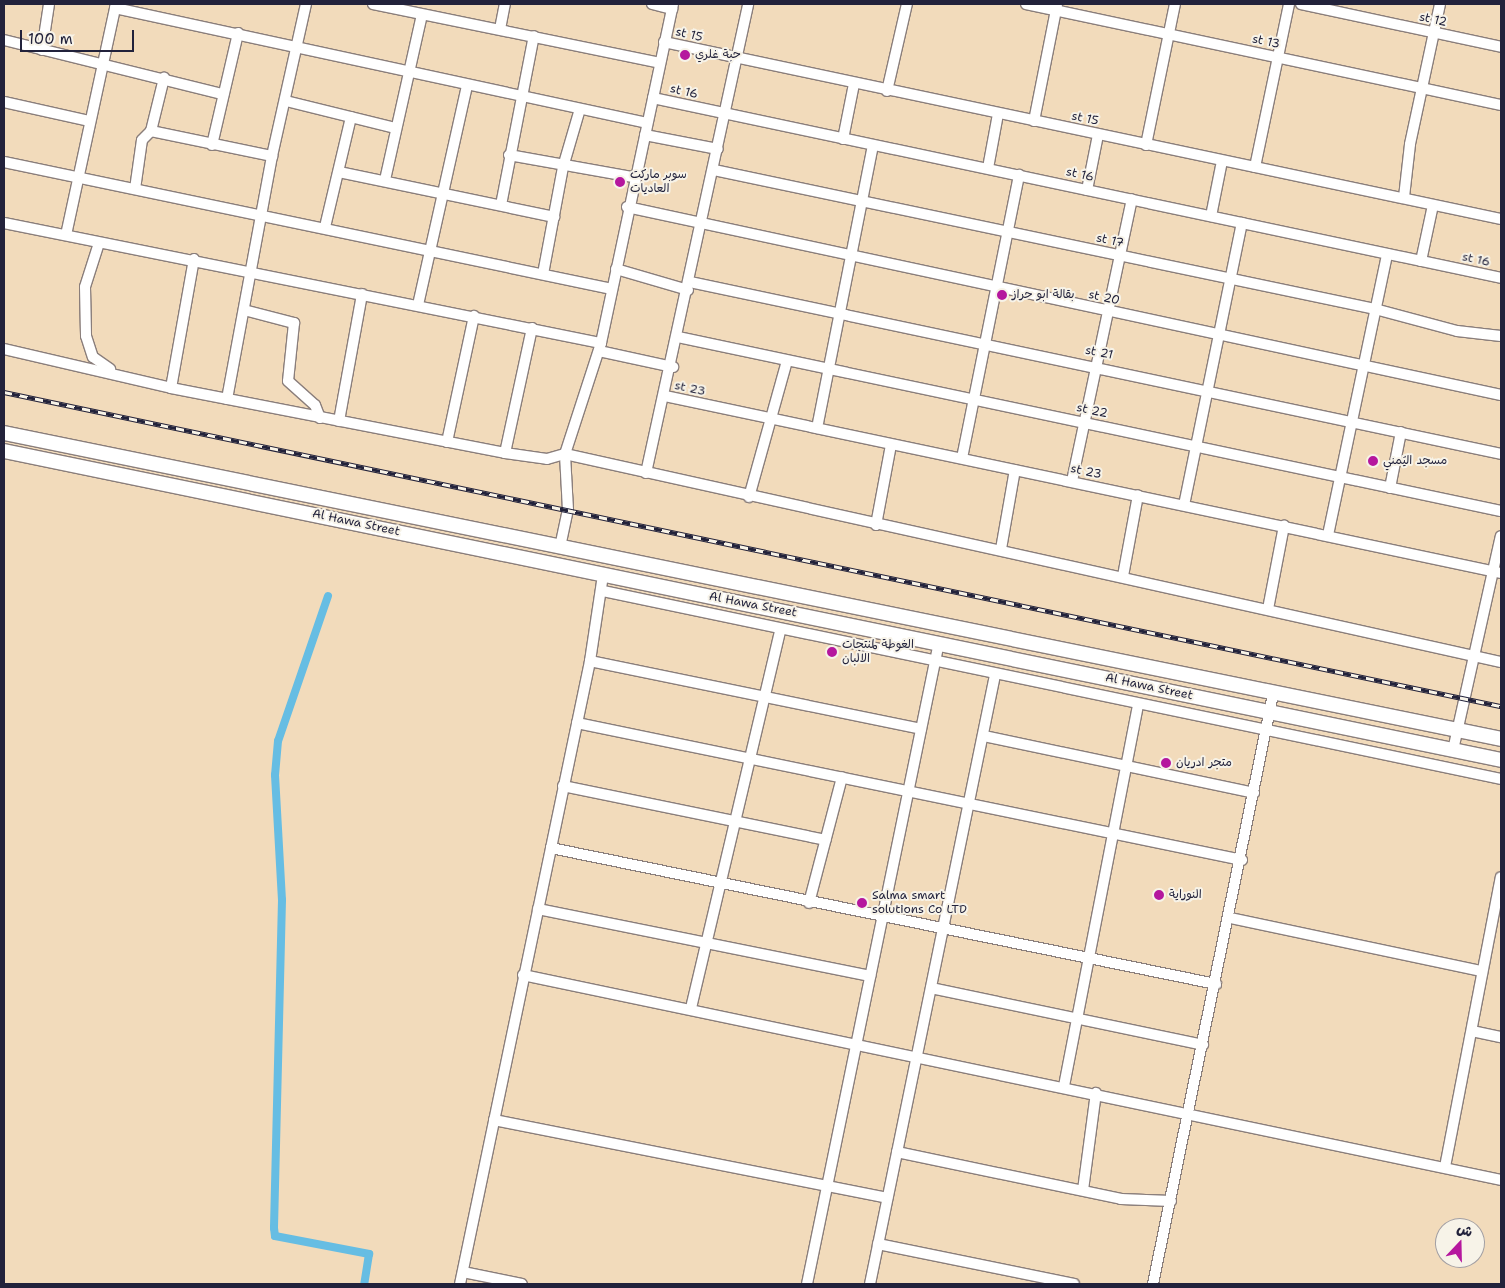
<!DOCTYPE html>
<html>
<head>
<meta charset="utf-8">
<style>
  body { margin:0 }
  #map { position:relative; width:1505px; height:1288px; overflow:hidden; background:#f2dbbb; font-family:"Shantell Sans","Playpen Sans Arabic",sans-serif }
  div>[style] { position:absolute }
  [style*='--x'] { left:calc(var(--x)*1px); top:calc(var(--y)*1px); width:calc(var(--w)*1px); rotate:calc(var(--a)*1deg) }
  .canal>* { height:8px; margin:-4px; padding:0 4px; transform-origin:4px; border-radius:4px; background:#66bde3 }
  .roads { filter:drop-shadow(1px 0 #8a7e7b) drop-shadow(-1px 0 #8a7e7b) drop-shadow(0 1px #8a7e7b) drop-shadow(0 -1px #8a7e7b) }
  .minor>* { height:10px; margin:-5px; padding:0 5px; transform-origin:5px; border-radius:5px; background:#fff }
  .highway>* { height:14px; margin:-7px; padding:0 7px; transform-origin:7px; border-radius:7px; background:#fff }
  .rail>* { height:4.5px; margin-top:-2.25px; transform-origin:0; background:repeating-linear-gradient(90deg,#f7f3e8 0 8px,#22223b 0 16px); box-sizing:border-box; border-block:1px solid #22223b }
  .dots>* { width:14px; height:14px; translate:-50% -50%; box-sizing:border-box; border:2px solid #f7f3e8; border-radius:50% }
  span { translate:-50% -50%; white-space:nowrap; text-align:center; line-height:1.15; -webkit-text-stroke:4px #f7f3e8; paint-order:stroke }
  .street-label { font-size:12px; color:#22223b }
  .poi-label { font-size:12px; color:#22223b }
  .left { translate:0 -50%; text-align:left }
  .frame { position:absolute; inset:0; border:5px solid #22223b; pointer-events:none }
  .north { position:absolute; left:1435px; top:1218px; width:50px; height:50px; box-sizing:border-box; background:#f7f3e8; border:1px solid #a29fa3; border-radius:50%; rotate:21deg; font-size:14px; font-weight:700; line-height:20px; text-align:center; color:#22223b }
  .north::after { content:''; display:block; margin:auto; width:18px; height:22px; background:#b5179e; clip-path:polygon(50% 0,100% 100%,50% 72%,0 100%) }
  .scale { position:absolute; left:20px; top:30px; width:114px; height:22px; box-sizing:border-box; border:2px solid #22223b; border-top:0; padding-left:6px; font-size:15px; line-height:18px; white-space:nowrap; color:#22223b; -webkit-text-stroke:4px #f7f3e8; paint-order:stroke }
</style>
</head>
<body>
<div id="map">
  <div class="canal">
    <div style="--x:328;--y:596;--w:153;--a:109"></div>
    <div style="--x:278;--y:741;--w:34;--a:95"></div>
    <div style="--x:275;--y:775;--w:125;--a:86.8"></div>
    <div style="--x:282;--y:900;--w:328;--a:91.4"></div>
    <div style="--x:274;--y:1228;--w:8;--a:83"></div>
    <div style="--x:275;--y:1236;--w:96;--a:10.8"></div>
    <div style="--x:369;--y:1254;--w:30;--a:99"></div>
  </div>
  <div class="roads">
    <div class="minor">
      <div style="--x:373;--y:4;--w:293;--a:11.6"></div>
      <div style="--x:652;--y:4;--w:21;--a:14"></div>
      <div style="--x:1026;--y:4;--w:486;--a:12"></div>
      <div style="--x:1301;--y:4;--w:205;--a:12.1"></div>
      <div style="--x:115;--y:8;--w:544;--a:12.2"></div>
      <div style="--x:500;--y:29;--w:25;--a:-79"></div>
      <div style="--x:4;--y:40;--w:226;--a:13.9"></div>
      <div style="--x:664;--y:42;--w:856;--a:11.94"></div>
      <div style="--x:42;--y:50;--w:47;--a:-81.3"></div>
      <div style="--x:887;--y:91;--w:89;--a:-77.1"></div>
      <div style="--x:653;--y:98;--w:867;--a:11.98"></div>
      <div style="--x:286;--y:101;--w:112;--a:13.9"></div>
      <div style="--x:4;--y:102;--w:88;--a:12.5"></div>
      <div style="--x:1034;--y:121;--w:118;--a:-78.8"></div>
      <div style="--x:151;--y:131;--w:55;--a:-76.2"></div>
      <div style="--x:645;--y:135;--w:74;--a:10.9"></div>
      <div style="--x:843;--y:139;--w:56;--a:-78.7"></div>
      <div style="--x:212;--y:145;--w:115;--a:-76.9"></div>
      <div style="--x:1146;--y:145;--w:144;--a:-78.4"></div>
      <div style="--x:509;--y:155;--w:126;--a:10.1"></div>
      <div style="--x:4;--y:162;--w:621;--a:11.8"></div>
      <div style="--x:1255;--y:167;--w:167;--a:-78.2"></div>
      <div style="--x:988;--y:168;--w:55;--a:-79.5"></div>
      <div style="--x:714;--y:170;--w:675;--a:11.88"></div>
      <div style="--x:1375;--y:309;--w:85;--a:15"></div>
      <div style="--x:1457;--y:331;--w:44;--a:6.5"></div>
      <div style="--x:339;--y:172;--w:220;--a:11.8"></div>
      <div style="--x:385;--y:180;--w:169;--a:-77.4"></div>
      <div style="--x:135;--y:189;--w:49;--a:-81.9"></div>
      <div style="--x:142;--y:140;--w:13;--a:-45"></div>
      <div style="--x:151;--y:131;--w:124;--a:11.7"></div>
      <div style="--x:1087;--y:190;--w:56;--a:-78.7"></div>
      <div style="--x:1404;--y:197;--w:53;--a:-83.5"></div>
      <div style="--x:1410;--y:144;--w:143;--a:-77.9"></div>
      <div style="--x:501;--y:205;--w:172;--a:-79"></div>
      <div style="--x:627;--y:207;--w:894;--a:12.14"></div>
      <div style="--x:1211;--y:216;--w:56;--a:-78.7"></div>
      <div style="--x:4;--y:223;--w:609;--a:11.37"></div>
      <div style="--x:325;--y:227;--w:113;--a:-76.7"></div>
      <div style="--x:66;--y:235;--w:236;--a:-77.8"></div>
      <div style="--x:99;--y:243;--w:46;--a:107.7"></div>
      <div style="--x:85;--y:287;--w:49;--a:88.8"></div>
      <div style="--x:86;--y:336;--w:22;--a:72"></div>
      <div style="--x:93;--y:357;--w:21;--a:35"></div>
      <div style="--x:1421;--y:261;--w:57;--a:-77.9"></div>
      <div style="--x:616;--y:269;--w:75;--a:16.3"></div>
      <div style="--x:543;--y:274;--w:109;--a:-79.4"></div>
      <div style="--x:563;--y:167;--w:60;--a:-73.7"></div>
      <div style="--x:690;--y:282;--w:829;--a:11.97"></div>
      <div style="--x:418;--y:305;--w:225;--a:-77.4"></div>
      <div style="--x:244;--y:310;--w:52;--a:14.6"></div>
      <div style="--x:294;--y:323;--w:58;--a:95.9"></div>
      <div style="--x:288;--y:381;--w:36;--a:42"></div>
      <div style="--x:315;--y:405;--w:14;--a:69"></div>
      <div style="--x:678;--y:337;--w:841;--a:11.94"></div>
      <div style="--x:4;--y:349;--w:171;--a:13.1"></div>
      <div style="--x:171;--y:388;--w:340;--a:11"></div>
      <div style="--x:505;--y:453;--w:42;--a:8.1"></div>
      <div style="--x:547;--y:459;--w:19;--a:-16"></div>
      <div style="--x:565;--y:454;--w:959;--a:12.53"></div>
      <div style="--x:599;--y:351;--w:76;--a:12.2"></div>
      <div style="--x:171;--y:388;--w:131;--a:-79.9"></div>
      <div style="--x:665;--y:396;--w:855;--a:11.95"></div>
      <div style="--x:227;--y:399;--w:247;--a:-79.5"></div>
      <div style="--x:272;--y:156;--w:156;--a:-77.4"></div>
      <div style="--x:339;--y:421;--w:129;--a:-79.7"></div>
      <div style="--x:817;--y:428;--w:288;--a:-78.8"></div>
      <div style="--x:447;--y:442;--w:129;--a:-77.9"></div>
      <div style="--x:505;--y:453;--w:128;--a:-77.8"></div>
      <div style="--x:962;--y:458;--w:289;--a:-78.6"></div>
      <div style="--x:646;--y:473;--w:480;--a:-77.7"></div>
      <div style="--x:1072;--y:481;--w:288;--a:-78"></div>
      <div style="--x:1390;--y:488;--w:57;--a:-78.9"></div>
      <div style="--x:749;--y:497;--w:141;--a:-74.4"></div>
      <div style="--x:1184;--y:505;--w:288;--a:-78.4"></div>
      <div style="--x:876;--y:525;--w:81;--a:-79.4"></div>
      <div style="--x:1328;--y:535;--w:287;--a:-78.1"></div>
      <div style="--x:560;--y:547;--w:38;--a:-78"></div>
      <div style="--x:568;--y:510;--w:56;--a:-93.1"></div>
      <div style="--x:565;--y:454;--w:117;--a:-72"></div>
      <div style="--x:601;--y:343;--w:347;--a:-78"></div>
      <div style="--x:1001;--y:549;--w:80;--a:-80"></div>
      <div style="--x:1123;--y:576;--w:82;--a:-79.5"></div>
      <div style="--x:603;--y:591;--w:917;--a:11.82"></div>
      <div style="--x:1268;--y:609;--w:85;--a:-79.1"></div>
      <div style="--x:590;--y:661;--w:338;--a:11.6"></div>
      <div style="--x:577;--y:723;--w:679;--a:11.64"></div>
      <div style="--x:984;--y:736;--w:276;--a:11.9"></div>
      <div style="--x:1453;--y:750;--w:219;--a:-77.4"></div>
      <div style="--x:563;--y:786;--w:268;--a:11.6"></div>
      <div style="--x:551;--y:848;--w:679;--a:11.56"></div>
      <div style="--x:809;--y:903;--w:130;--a:-75.3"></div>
      <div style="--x:538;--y:909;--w:339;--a:11.4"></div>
      <div style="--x:1230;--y:918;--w:257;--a:11.9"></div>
      <div style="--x:523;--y:975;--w:999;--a:11.84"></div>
      <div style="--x:931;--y:988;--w:278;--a:11.8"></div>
      <div style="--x:691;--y:1008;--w:387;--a:-76.7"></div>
      <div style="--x:1472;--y:1031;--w:30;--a:12"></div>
      <div style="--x:1064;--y:1086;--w:388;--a:-79"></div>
      <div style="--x:494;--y:1120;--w:401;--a:11.2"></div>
      <div style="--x:897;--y:1152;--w:229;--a:11.8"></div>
      <div style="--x:1121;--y:1199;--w:50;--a:2.3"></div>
      <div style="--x:1445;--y:1167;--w:295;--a:-79.1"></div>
      <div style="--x:1083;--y:1190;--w:98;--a:-82.4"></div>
      <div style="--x:878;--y:1244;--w:200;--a:11.5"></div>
      <div style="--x:463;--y:1272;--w:60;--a:11.5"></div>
      <div style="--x:460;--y:1284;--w:636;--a:-78.21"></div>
      <div style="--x:590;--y:661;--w:87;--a:-81.4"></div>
      <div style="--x:807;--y:1284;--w:655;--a:-78.38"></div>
      <div style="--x:870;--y:1284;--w:622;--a:-78.4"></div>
      <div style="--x:1153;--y:1284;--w:602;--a:-78.5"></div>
    </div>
    <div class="highway">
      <div style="--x:4;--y:433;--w:1528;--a:11.55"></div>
      <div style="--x:4;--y:451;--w:1529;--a:11.66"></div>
    </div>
  </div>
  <div class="rail">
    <div style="--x:4;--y:392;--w:1530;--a:11.85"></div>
  </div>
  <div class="dots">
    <div style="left:685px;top:55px;background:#b5179e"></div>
    <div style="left:620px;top:182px;background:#b5179e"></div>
    <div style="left:1002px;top:295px;background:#b5179e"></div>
    <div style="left:1373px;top:461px;background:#b5179e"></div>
    <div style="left:832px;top:652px;background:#b5179e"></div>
    <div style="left:1166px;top:763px;background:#b5179e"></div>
    <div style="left:1159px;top:895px;background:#b5179e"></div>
    <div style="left:862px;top:903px;background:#b5179e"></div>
  </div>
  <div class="street-label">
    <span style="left:1433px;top:20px;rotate:12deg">st 12</span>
    <span style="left:689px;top:35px;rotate:13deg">st 15</span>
    <span style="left:1266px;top:42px;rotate:12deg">st 13</span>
    <span style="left:684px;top:92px;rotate:13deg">st 16</span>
    <span style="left:1085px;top:119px;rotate:12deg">st 15</span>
    <span style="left:1080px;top:175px;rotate:12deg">st 16</span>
    <span style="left:1110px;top:241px;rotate:12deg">st 17</span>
    <span style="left:1476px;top:260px;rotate:12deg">st 16</span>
    <span style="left:1104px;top:298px;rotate:12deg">st 20</span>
    <span style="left:1099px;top:353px;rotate:11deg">st 21</span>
    <span style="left:690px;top:389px;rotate:12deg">st 23</span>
    <span style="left:1092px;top:411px;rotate:12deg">st 22</span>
    <span style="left:1086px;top:472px;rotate:12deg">st 23</span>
    <span style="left:356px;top:523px;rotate:12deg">Al Hawa Street</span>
    <span style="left:753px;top:605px;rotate:11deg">Al Hawa Street</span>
    <span style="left:1149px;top:687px;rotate:12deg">Al Hawa Street</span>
  </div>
  <div class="poi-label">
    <span class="left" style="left:695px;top:55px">حبة غلري</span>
    <span class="left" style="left:630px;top:182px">سوبر ماركت<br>العاديات</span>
    <span class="left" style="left:1012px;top:295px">بقالة ابو حراز</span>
    <span class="left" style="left:1383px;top:461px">مسجد اليُمني</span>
    <span class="left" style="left:842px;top:652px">الغوطة لمنتجات<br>الالبان</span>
    <span class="left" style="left:1176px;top:763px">متجر ادريان</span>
    <span class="left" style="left:1169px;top:895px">النوراية</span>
    <span class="left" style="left:872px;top:903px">Salma smart<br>solutions Co LTD</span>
  </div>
  <div class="frame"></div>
  <div class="north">ش</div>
  <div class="scale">100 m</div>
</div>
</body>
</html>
